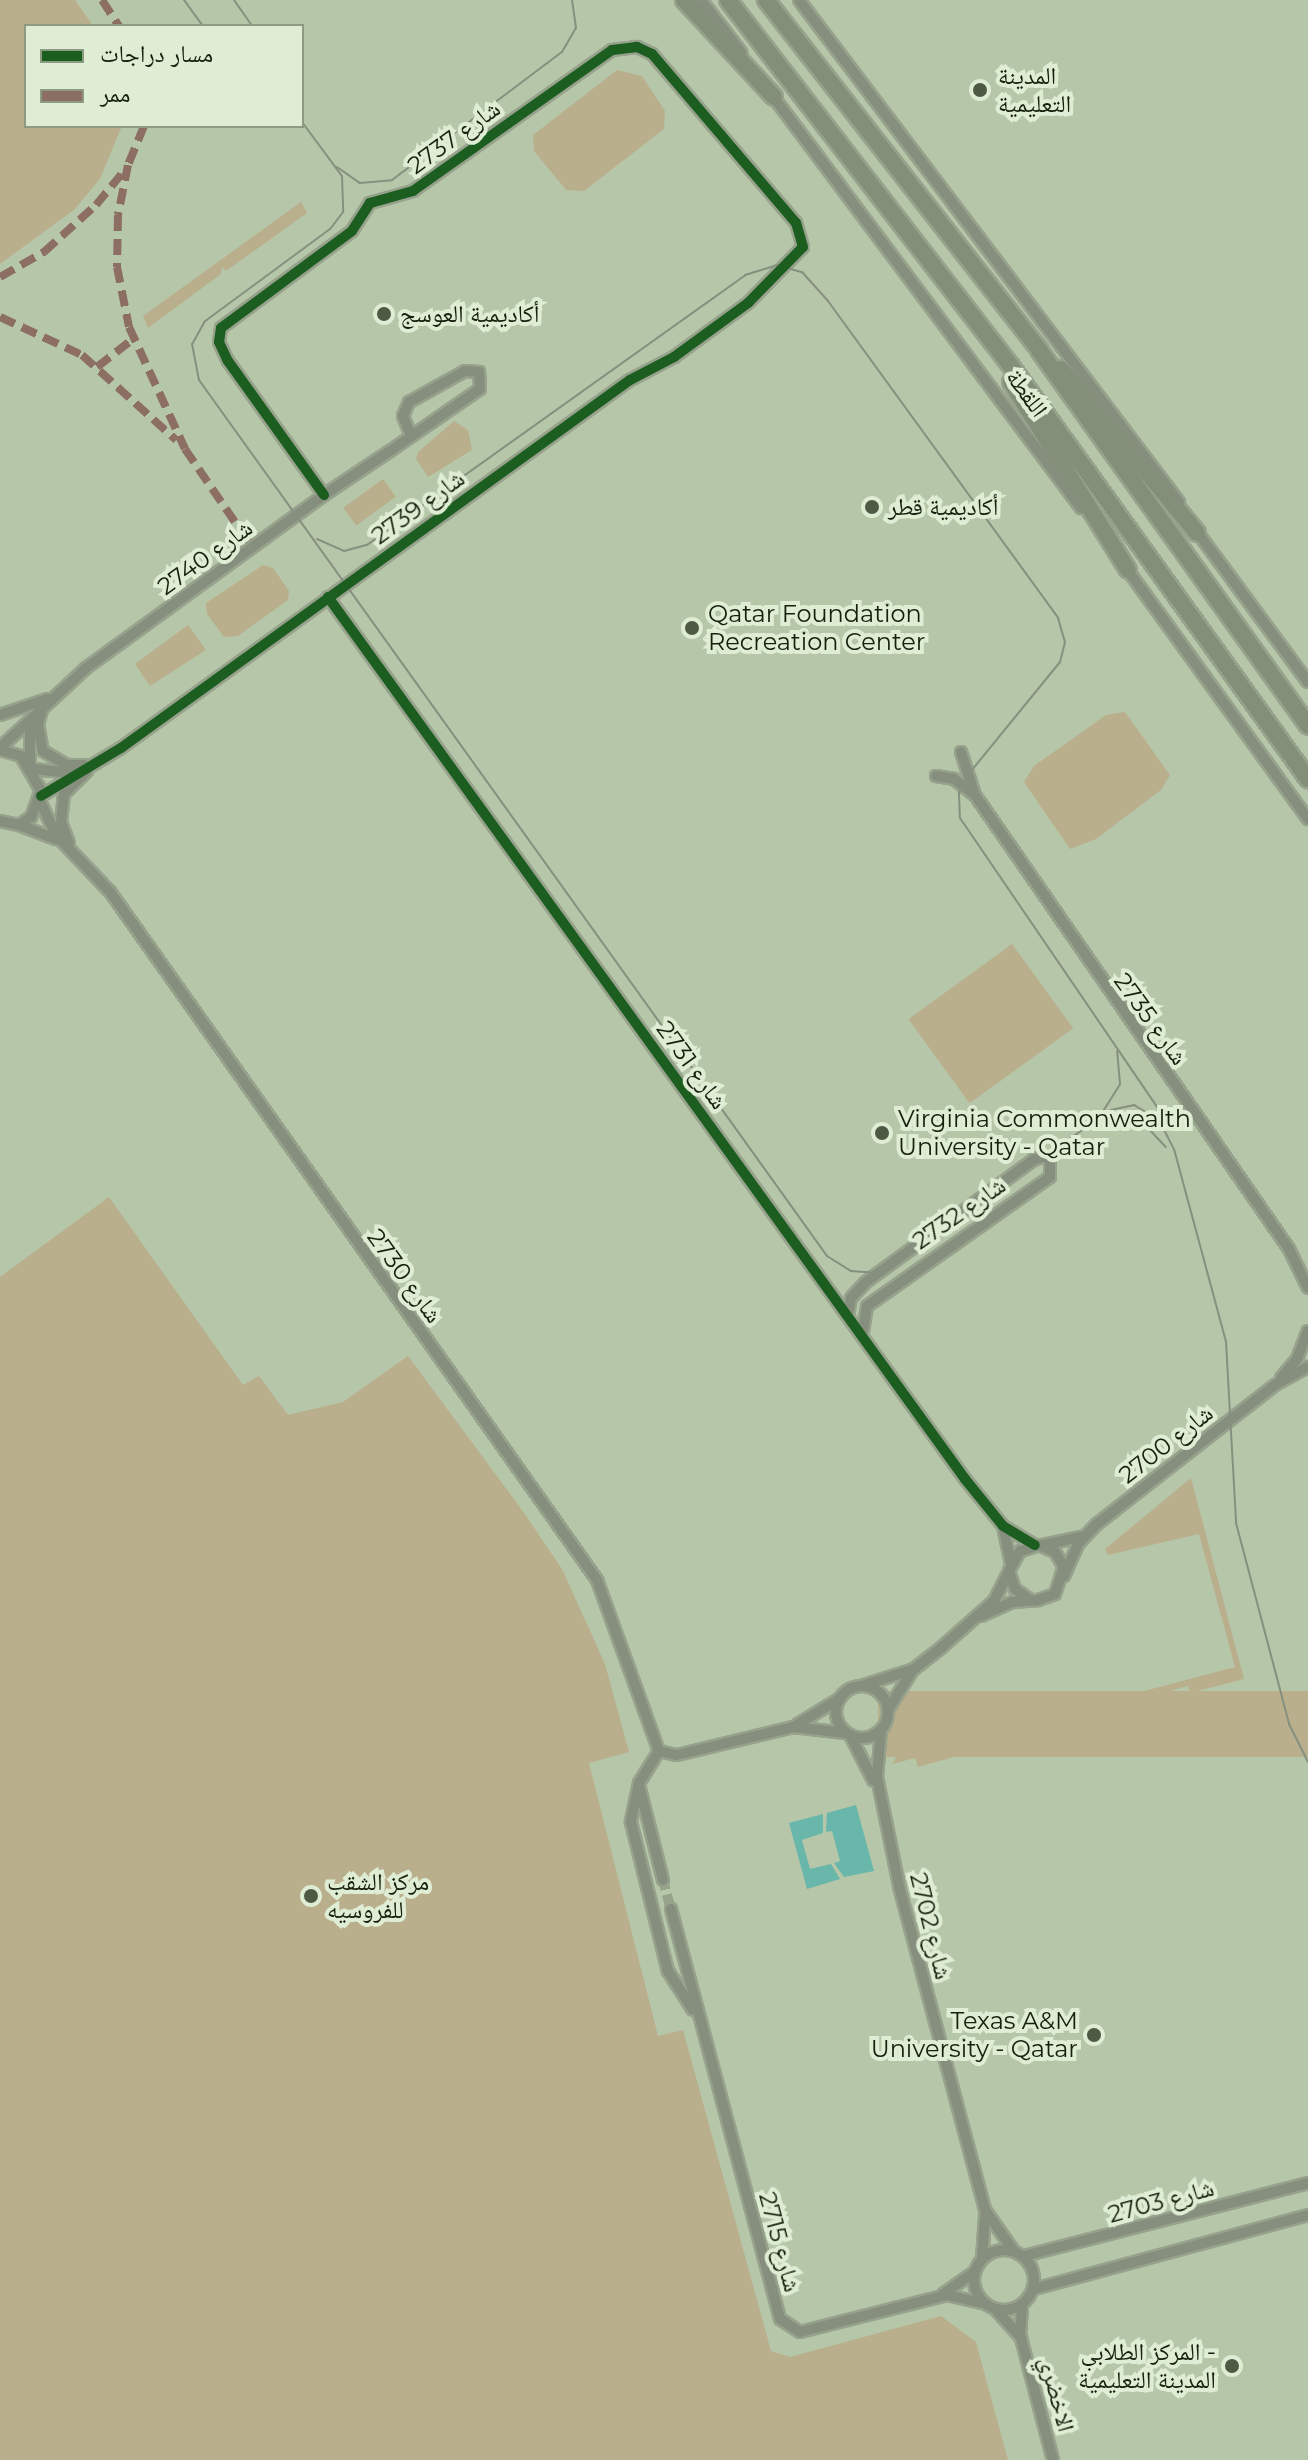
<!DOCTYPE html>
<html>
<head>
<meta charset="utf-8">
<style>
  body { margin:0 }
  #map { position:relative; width:1308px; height:2460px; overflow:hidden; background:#b6c6a9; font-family:Montserrat,"Noto Naskh Arabic",sans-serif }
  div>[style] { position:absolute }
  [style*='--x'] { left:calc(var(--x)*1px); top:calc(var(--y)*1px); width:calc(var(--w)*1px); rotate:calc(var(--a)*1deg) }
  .green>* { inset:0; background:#baaf8d; transform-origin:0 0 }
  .water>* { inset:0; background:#69b6aa }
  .street-tunnel>* { height:10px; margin-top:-5px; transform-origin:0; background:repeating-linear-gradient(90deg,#96a58a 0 10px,transparent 0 15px) }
  .roads { filter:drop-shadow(2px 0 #97a28c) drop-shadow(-2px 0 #97a28c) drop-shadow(0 2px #97a28c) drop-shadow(0 -2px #97a28c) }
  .street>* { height:10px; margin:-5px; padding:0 5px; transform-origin:5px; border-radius:5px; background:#868e7e }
  .street>.ring { margin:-5px; padding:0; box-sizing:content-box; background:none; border:10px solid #868e7e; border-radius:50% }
  .primary>* { height:16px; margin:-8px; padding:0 8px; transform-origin:8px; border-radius:8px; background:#848f7a }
  .tram>* { height:2px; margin:-1px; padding:0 1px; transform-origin:1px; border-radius:1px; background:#86907e }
  .quiet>* { height:8px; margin-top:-4px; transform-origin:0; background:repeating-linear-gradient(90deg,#8d6e63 0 16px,transparent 0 24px) }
  .cycleway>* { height:10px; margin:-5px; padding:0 5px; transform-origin:5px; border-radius:5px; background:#1b5e20 }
  .dots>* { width:22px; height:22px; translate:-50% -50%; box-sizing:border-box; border:4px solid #deedd3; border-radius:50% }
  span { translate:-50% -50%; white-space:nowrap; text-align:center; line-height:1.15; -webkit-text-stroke:8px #deedd3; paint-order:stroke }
  .poi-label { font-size:24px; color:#16200c }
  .left { translate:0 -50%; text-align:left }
  .right { translate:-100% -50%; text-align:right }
  .street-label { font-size:24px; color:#16200c }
  .legend { position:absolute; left:24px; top:24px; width:280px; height:104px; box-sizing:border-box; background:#deedd3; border:2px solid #8e9b83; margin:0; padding:10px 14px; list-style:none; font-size:24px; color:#16200c }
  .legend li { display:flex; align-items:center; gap:16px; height:40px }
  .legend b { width:40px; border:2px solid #8e9b83 }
</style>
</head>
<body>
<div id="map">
  <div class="green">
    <div style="clip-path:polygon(0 0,75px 0,93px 26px,26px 26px,26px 126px,122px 126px,100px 179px,74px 210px,0 264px)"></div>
    <div style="clip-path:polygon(617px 70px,642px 76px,665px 111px,664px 129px,584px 191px,566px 190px,534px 151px,533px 135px)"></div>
    <div style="clip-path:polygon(301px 202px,307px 213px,226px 271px,222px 267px,221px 274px,148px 328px,143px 316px)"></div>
    <div style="clip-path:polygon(454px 421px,468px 430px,472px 450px,428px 477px,416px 459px,418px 452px)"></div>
    <div style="left:383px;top:479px;width:22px;height:49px;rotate:54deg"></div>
    <div style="clip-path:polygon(263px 565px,273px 568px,289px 591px,288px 600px,238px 636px,224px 637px,207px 614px,206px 603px)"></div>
    <div style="clip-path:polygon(188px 625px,206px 650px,150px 686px,135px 664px)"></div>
    <div style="clip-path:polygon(1125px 712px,1170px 775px,1161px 790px,1096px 839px,1070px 849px,1024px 782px,1034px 766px,1106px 715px)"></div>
    <div style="left:1012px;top:944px;width:104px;height:128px;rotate:54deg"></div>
    <div style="clip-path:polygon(109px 1197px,243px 1385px,259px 1376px,288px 1415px,343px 1402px,408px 1356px,522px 1510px,562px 1569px,605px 1664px,629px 1752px,589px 1763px,658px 2036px,683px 2030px,771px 2351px,790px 2357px,941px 2316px,976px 2342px,1008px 2460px,0 2460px,0 1277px)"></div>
    <div style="clip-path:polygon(1191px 1478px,1244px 1679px,1190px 1693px,1188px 1686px,984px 1741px,986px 1748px,918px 1767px,915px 1758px,892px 1764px,897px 1756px,1235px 1667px,1199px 1534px,1108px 1555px,1105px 1549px)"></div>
    <div style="left:1308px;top:1691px;width:66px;height:430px;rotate:90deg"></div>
  </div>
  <div class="water">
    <div style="clip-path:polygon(856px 1805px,874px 1871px,844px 1877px,834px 1863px,840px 1861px,832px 1831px,826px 1832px,827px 1813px)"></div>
    <div style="clip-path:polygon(823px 1814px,823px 1833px,802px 1840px,810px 1869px,831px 1864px,840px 1879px,807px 1889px,789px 1823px)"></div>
  </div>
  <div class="street-tunnel">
    <div style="--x:663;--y:1880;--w:30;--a:75"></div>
  </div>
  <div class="roads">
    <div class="street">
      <div style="--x:701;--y:0;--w:66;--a:52.4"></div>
      <div style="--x:799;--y:0;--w:630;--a:52.88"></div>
      <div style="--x:772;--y:95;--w:516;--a:53.2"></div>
      <div style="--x:1195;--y:529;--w:190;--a:53.6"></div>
      <div style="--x:1124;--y:565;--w:314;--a:54.1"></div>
      <div style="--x:328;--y:597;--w:1088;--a:54.16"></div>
      <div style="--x:965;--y:1479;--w:60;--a:51"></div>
      <div style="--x:1003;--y:1526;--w:37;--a:31"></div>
      <div style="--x:42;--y:710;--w:15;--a:106"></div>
      <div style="--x:38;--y:724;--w:27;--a:80"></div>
      <div style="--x:43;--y:751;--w:27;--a:31"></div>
      <div style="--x:66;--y:765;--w:18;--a:0"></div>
      <div style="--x:0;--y:715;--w:50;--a:-18.8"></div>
      <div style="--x:0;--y:748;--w:117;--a:-42.9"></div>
      <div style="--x:86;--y:668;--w:294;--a:-36"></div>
      <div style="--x:324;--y:495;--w:79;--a:-33.7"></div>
      <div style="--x:390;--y:451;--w:109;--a:-34.6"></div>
      <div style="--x:480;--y:389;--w:17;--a:-93"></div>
      <div style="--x:479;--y:372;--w:14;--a:-176"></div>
      <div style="--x:465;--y:371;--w:64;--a:151"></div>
      <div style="--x:409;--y:402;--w:15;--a:113"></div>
      <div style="--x:403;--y:416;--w:22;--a:68"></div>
      <div style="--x:0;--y:750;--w:22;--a:16"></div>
      <div style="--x:21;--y:756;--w:39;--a:60"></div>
      <div style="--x:41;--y:790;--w:29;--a:110"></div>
      <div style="--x:31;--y:817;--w:14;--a:146"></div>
      <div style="--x:19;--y:825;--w:19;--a:-168"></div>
      <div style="--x:961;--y:752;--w:45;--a:72"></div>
      <div style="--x:975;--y:795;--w:552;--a:55.33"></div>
      <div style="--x:1289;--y:1249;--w:43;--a:64"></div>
      <div style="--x:30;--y:765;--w:43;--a:-90"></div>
      <div style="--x:33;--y:769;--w:39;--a:6"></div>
      <div style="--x:936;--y:776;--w:18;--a:9"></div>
      <div style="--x:954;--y:779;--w:24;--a:38"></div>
      <div style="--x:41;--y:796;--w:93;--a:-31"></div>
      <div style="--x:121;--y:748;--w:628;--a:-35.87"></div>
      <div style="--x:630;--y:380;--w:50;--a:-27.6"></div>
      <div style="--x:674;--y:357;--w:92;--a:-36.1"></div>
      <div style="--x:748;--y:303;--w:78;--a:-45.5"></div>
      <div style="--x:803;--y:247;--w:25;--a:-106"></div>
      <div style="--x:796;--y:223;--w:222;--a:-130.4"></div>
      <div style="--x:652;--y:54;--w:17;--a:-155"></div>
      <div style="--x:637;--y:47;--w:25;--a:173"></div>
      <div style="--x:612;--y:50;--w:244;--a:144.7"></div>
      <div style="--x:413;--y:191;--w:45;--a:164.4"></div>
      <div style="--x:370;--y:203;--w:33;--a:123"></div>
      <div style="--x:352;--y:231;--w:163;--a:143.5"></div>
      <div style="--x:221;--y:328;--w:14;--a:98"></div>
      <div style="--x:219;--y:342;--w:21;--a:65"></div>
      <div style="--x:228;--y:361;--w:165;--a:54.4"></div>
      <div style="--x:40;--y:801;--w:38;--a:65"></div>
      <div style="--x:56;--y:835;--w:80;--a:46.5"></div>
      <div style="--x:111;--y:893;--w:842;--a:54.72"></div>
      <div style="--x:597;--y:1580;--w:182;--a:70.1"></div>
      <div style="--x:19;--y:825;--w:40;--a:21"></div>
      <div style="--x:69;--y:843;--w:22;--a:-111"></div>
      <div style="--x:61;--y:822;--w:28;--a:-84"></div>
      <div style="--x:64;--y:794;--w:33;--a:-45"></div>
      <div style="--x:848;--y:1315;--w:17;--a:-80"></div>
      <div style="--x:851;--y:1298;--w:22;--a:-47"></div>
      <div style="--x:866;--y:1282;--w:207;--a:-36.1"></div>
      <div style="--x:1033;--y:1160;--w:13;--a:-18"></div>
      <div style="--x:1045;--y:1156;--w:7;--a:45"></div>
      <div style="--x:1050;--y:1161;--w:16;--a:90"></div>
      <div style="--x:1050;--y:1177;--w:224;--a:144.8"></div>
      <div style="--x:867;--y:1306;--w:25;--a:99"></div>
      <div style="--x:1281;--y:1378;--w:25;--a:-50"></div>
      <div style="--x:1297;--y:1359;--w:30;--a:-69"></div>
      <div style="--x:1003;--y:1526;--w:38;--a:78"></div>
      <div style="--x:1043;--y:1545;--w:40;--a:-12"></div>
      <div style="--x:1064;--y:1576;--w:36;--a:-66"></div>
      <div style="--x:1079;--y:1543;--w:26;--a:-47"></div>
      <div style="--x:1097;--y:1524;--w:226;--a:-38"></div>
      <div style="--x:1275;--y:1385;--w:38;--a:-29"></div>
      <div style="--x:981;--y:1616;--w:34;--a:-24"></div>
      <div style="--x:1012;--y:1602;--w:26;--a:-4"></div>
      <div style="--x:1038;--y:1600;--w:18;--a:-19"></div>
      <div style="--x:1055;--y:1594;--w:28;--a:-72"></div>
      <div style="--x:1064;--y:1567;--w:17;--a:-121"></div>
      <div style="--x:1055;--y:1552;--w:17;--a:-156"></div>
      <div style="--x:1039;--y:1545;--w:20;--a:162"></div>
      <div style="--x:1020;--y:1551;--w:23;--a:119"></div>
      <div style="--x:1009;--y:1571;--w:19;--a:72"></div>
      <div style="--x:1015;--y:1589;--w:19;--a:36"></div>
      <div style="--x:864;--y:1685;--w:52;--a:-17.7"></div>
      <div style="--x:914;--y:1669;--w:37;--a:-38"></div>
      <div style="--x:943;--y:1646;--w:68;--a:-41.4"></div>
      <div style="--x:994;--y:1601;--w:31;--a:-63"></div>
      <div class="ring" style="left:836px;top:1686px;width:42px;height:42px"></div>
      <div style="--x:888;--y:1710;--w:46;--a:-58.4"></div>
      <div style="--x:798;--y:1724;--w:48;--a:-31.4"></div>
      <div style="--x:881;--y:1730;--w:47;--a:94.9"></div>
      <div style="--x:877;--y:1777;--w:115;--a:78.5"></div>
      <div style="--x:900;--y:1890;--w:331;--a:75.1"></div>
      <div style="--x:985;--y:2210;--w:49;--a:55"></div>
      <div style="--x:850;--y:1735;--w:51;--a:62.9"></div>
      <div style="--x:659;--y:1751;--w:38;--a:122"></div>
      <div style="--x:639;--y:1783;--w:40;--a:102"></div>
      <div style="--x:631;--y:1822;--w:154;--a:76.1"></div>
      <div style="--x:668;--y:1971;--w:46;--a:57.3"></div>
      <div style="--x:659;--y:1751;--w:18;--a:13"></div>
      <div style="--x:677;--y:1755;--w:119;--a:-13.6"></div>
      <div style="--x:793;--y:1727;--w:53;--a:6.5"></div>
      <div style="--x:639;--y:1785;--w:98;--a:75.8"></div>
      <div style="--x:671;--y:1909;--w:424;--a:75.1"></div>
      <div style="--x:780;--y:2319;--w:24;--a:33"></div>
      <div style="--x:800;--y:2332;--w:152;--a:-14.1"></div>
      <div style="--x:947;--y:2295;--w:40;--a:13"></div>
      <div class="ring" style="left:974px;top:2250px;width:50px;height:50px"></div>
      <div style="--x:1024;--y:2256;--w:293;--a:-14.4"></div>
      <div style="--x:982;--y:2259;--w:42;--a:-85.9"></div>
      <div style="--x:1034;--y:2289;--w:284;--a:-15.1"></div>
      <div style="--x:943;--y:2294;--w:39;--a:-35"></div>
      <div style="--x:996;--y:2310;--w:38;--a:48"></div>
      <div style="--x:1021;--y:2338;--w:126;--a:75.3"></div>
      <div style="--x:1020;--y:2336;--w:31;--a:-86"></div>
    </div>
    <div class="primary">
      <div style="--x:684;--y:0;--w:132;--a:47.1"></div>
      <div style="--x:728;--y:0;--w:463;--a:52.3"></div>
      <div style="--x:1011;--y:366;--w:509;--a:54.28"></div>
      <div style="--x:766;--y:0;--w:444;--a:52"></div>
      <div style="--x:1039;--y:350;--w:462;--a:54.4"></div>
      <div style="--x:1061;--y:369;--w:213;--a:50.3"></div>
      <div style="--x:1011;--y:382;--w:221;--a:58.1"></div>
    </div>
  </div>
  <div class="tram">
    <div style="--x:184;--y:0;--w:32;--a:54"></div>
    <div style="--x:234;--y:0;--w:32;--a:55"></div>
    <div style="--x:302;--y:122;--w:67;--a:53.5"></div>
    <div style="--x:342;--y:176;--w:36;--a:88"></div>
    <div style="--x:343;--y:212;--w:21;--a:127"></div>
    <div style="--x:330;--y:229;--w:155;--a:143.6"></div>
    <div style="--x:205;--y:321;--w:26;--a:119"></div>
    <div style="--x:192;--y:344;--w:37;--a:79"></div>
    <div style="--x:199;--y:380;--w:1078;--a:54.36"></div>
    <div style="--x:827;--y:1256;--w:28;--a:32"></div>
    <div style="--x:851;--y:1271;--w:27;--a:4"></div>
    <div style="--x:878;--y:1273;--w:284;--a:-35"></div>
    <div style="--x:1111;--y:1110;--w:24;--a:-12"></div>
    <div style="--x:1134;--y:1105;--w:29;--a:31"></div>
    <div style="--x:1159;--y:1120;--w:33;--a:63"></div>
    <div style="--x:1174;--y:1149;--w:200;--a:74.9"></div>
    <div style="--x:1226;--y:1342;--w:181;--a:86.8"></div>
    <div style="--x:1236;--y:1523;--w:208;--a:75.2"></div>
    <div style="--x:1289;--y:1724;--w:42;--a:63.4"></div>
    <div style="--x:337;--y:167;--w:28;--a:35"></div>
    <div style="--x:360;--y:183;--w:32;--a:-5"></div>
    <div style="--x:392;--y:180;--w:213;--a:-37"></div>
    <div style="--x:562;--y:52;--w:28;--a:-60"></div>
    <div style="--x:576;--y:28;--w:28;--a:-98"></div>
    <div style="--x:317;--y:539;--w:30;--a:24"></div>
    <div style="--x:344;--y:551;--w:24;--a:-15"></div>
    <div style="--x:367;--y:545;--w:465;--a:-35.5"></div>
    <div style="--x:745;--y:275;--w:34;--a:-17"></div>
    <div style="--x:777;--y:265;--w:26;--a:16"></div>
    <div style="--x:802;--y:272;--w:39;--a:48"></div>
    <div style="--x:828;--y:301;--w:392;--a:54"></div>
    <div style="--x:1058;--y:618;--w:25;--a:74"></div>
    <div style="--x:1065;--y:642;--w:21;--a:104"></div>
    <div style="--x:1060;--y:662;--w:146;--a:129.2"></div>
    <div style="--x:968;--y:775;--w:20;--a:117"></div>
    <div style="--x:959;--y:793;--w:25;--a:88"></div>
    <div style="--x:960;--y:818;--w:366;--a:55.7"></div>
    <div style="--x:1102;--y:1113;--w:34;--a:-58"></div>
    <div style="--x:1120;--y:1084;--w:33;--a:-95"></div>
    <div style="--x:1093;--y:1130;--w:21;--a:-23"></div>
    <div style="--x:1112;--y:1122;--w:19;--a:3"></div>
    <div style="--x:1131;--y:1123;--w:18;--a:16"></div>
    <div style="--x:1148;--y:1128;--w:26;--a:47"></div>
  </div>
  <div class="quiet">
    <div style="--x:102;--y:0;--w:31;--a:57"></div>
    <div style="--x:144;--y:126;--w:42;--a:112.3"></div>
    <div style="--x:128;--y:165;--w:51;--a:101.3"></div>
    <div style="--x:118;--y:215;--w:52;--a:91.1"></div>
    <div style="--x:117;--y:267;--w:61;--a:78.7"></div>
    <div style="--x:129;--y:327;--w:134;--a:65.3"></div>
    <div style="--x:185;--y:449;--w:119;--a:55.6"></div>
    <div style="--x:0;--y:277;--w:51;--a:-29.6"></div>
    <div style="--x:44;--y:252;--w:70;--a:-42.1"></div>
    <div style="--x:96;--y:205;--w:44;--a:-50.5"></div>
    <div style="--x:0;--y:317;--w:90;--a:24.9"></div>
    <div style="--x:82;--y:355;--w:127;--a:42.1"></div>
    <div style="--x:97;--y:367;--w:46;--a:-37.9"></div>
  </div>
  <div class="cycleway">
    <div style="--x:328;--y:597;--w:1088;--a:54.16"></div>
    <div style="--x:965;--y:1479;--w:60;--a:51"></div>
    <div style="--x:1003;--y:1526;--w:37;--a:31"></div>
    <div style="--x:41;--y:796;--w:93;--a:-31"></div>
    <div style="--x:121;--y:748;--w:628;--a:-35.87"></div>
    <div style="--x:630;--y:380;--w:50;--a:-27.6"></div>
    <div style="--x:674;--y:357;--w:92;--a:-36.1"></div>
    <div style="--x:748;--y:303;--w:78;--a:-45.5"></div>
    <div style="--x:803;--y:247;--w:25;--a:-106"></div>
    <div style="--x:796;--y:223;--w:222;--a:-130.4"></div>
    <div style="--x:652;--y:54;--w:17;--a:-155"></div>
    <div style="--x:637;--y:47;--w:25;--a:173"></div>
    <div style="--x:612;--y:50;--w:244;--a:144.7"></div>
    <div style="--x:413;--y:191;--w:45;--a:164.4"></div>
    <div style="--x:370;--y:203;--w:33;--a:123"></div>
    <div style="--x:352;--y:231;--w:163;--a:143.5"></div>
    <div style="--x:221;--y:328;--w:14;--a:98"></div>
    <div style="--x:219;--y:342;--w:21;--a:65"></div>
    <div style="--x:228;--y:361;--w:165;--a:54.4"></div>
  </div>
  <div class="dots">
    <div style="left:980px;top:90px;background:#4e5a43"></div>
    <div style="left:384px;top:314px;background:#4e5a43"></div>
    <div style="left:872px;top:507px;background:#4e5a43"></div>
    <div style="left:692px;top:628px;background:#4e5a43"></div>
    <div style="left:882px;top:1133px;background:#4e5a43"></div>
    <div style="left:311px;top:1896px;background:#4e5a43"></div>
    <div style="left:1094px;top:2035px;background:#4e5a43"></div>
    <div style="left:1232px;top:2366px;background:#4e5a43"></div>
  </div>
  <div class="poi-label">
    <span class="left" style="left:998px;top:90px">المدينة<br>التعليمية</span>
    <span class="left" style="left:400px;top:314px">أكاديمية العوسج</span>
    <span class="left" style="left:888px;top:507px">أكاديمية قطر</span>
    <span class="left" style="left:708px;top:628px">Qatar Foundation<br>Recreation Center</span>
    <span class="left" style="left:898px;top:1133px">Virginia Commonwealth<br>University - Qatar</span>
    <span class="left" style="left:327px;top:1896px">مركز الشقب<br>للفروسيه</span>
    <span class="right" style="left:1078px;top:2035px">Texas A&amp;M<br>University - Qatar</span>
    <span class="right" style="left:1216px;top:2366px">المركز الطلابي -<br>المدينة التعليمية</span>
  </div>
  <div class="street-label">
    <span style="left:454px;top:137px;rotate:-36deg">شارع 2737</span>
    <span style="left:1027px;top:393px;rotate:54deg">اللقطة</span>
    <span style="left:418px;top:507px;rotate:-36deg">شارع 2739</span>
    <span style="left:205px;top:557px;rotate:-36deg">شارع 2740</span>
    <span style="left:1151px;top:1019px;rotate:54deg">شارع 2735</span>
    <span style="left:692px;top:1065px;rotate:54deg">شارع 2731</span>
    <span style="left:959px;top:1213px;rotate:-35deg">شارع 2732</span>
    <span style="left:405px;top:1276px;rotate:54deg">شارع 2730</span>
    <span style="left:1166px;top:1444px;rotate:-38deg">شارع 2700</span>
    <span style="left:931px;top:1926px;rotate:76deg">شارع 2702</span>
    <span style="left:1161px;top:2201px;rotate:-15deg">شارع 2703</span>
    <span style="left:780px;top:2242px;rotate:75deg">شارع 2715</span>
    <span style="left:1057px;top:2394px;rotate:75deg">الاخضري</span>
  </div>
  <ul class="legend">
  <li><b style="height:10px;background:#1b5e20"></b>مسار دراجات</li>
  <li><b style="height:10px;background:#8d6e63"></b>ممر</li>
  </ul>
</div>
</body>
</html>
